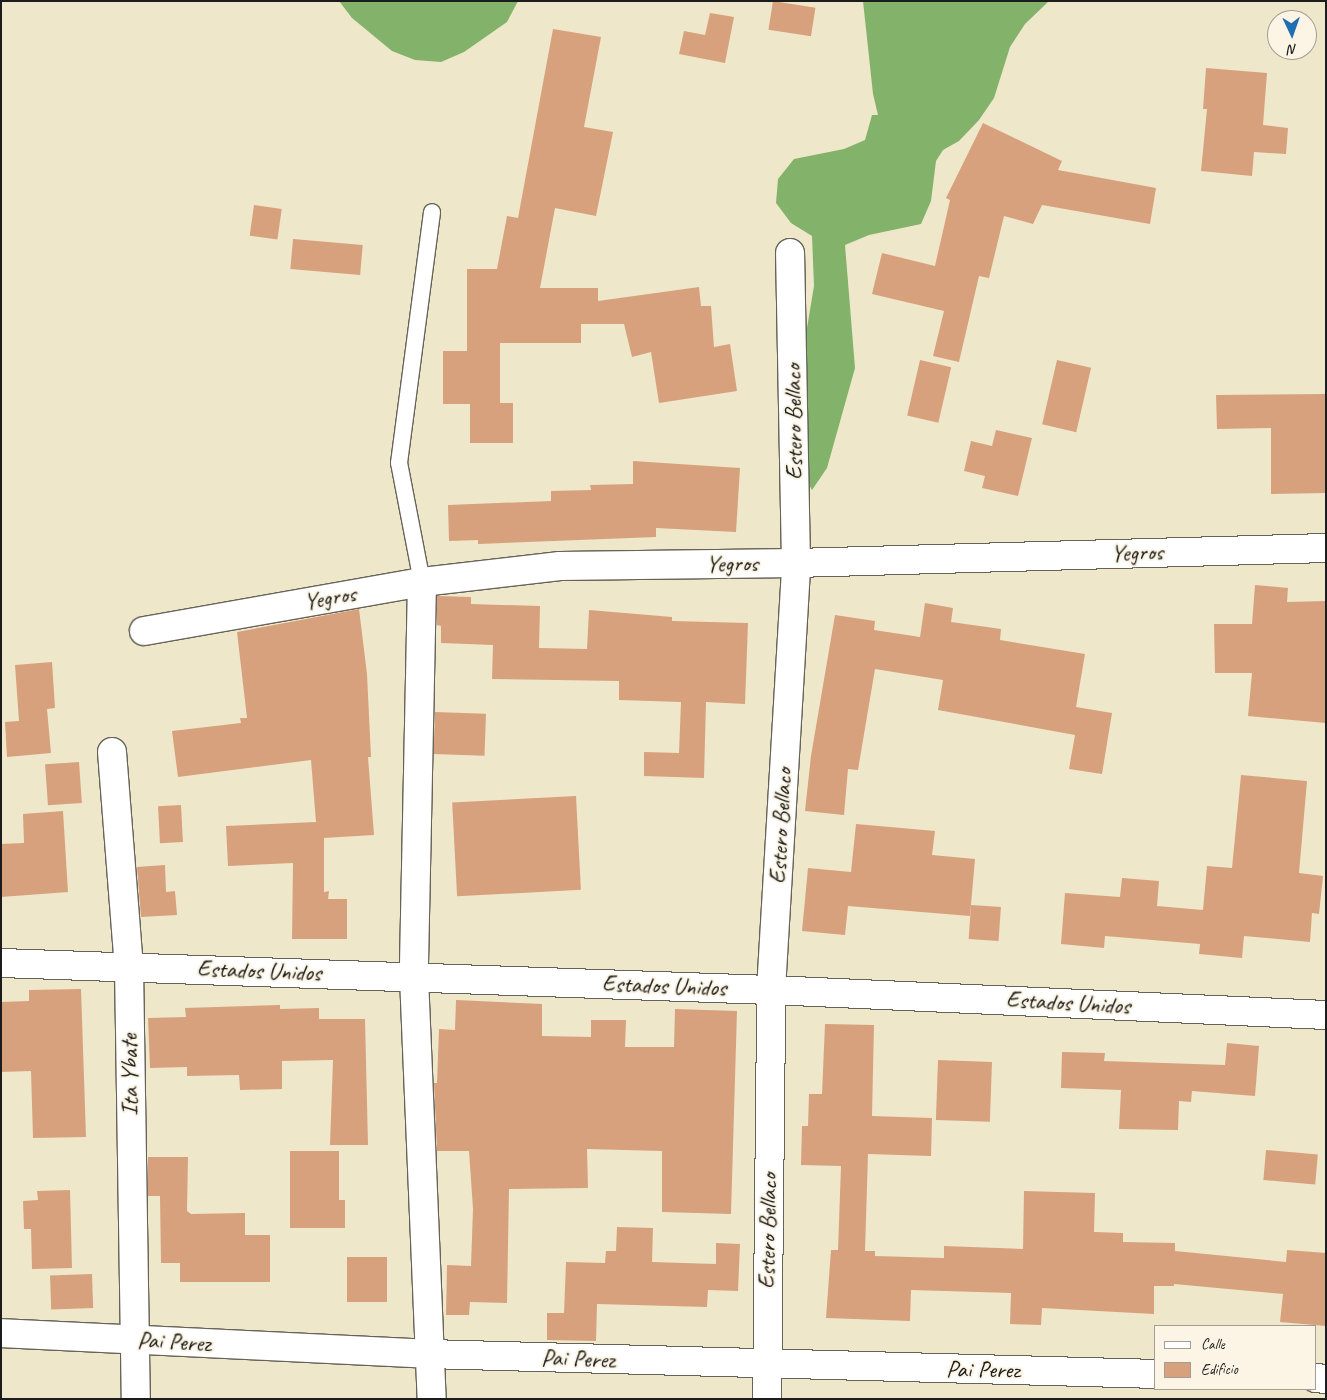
<!DOCTYPE html>
<html>
<head>
<meta charset="utf-8">
<style>
  body { margin:0 }
  #map { position:relative; width:1327px; height:1400px; overflow:hidden; background:#efe7ca; font-family:Caveat,sans-serif }
  div>[style] { position:absolute }
  [style*='--x'] { left:calc(var(--x)*1px); top:calc(var(--y)*1px); width:calc(var(--w)*1px); rotate:calc(var(--a)*1deg) }
  .forest>* { inset:0; background:#83b26b }
  .building>* { inset:0; background:#d7a17e; transform-origin:0 0 }
  .roads { filter:drop-shadow(1px 0 #666359) drop-shadow(-1px 0 #666359) drop-shadow(0 1px #666359) drop-shadow(0 -1px #666359) }
  .service>* { height:16px; margin:-8px; padding:0 8px; transform-origin:8px; border-radius:8px; background:#fff }
  .minor>* { height:28px; margin:-14px; padding:0 14px; transform-origin:14px; border-radius:14px; background:#fff }
  span { translate:-50% -50%; white-space:nowrap; text-align:center; line-height:1.15; -webkit-text-stroke:4px #fcf5e5; paint-order:stroke }
  .street-label { font-size:24px; color:#1c1c1c }
  .frame { position:absolute; inset:0; border:2px solid #1c1c1c; pointer-events:none }
  .legend { position:absolute; left:1154px; top:1325px; width:162px; height:65px; box-sizing:border-box; background:#fcf5e5; border:1px solid #a29e95; margin:0; padding:6px 9px; list-style:none; font-size:15px; color:#1c1c1c }
  .legend li { display:flex; align-items:center; gap:10px; height:25px }
  .legend b { width:25px; border:1px solid #a29e95 }
  .north { position:absolute; left:1267px; top:10px; width:50px; height:50px; box-sizing:border-box; background:#fcf5e5; border:1px solid #a29e95; border-radius:50%; rotate:177deg; font-size:14px; font-weight:700; line-height:20px; text-align:center; color:#1c1c1c }
  .north::after { content:''; display:block; margin:auto; width:18px; height:22px; background:#1f6fb2; clip-path:polygon(50% 0,100% 100%,50% 72%,0 100%) }
</style>
</head>
<body>
<div id="map">
  <div class="forest">
    <div style="clip-path:polygon(339px 1px,518px 1px,507px 22px,464px 52px,441px 62px,415px 60px,392px 51px,352px 18px)"></div>
    <div style="clip-path:polygon(863px 1px,1049px 1px,1025px 24px,1010px 47px,994px 98px,979px 120px,959px 141px,943px 150px,936px 161px,931px 201px,921px 224px,869px 235px,845px 245px,855px 368px,827px 468px,812px 490px,801px 471px,801px 364px,814px 286px,812px 236px,791px 223px,776px 203px,778px 179px,794px 159px,844px 149px,865px 140px,872px 115px,878px 115px,873px 94px)"></div>
  </div>
  <div class="building">
    <div style="left:773px;top:1px;width:43px;height:29px;rotate:9deg"></div>
    <div style="clip-path:polygon(710px 13px,734px 17px,725px 63px,679px 54px,684px 31px,705px 35px)"></div>
    <div style="clip-path:polygon(553px 29px,601px 37px,584px 127px,613px 132px,596px 216px,555px 208px,540px 288px,598px 288px,598px 301px,699px 287px,701px 306px,711px 306px,714px 347px,730px 344px,737px 391px,659px 403px,651px 352px,632px 357px,624px 324px,581px 324px,581px 343px,500px 343px,500px 403px,513px 403px,513px 443px,470px 443px,470px 404px,443px 404px,443px 351px,467px 351px,467px 269px,497px 269px,507px 216px,518px 218px)"></div>
    <div style="clip-path:polygon(1206px 68px,1267px 73px,1263px 125px,1288px 128px,1286px 154px,1254px 152px,1252px 176px,1201px 171px,1207px 109px,1203px 109px)"></div>
    <div style="clip-path:polygon(983px 123px,1062px 161px,1058px 170px,1156px 188px,1150px 224px,1042px 205px,1033px 224px,1004px 216px,989px 278px,979px 276px,959px 362px,933px 356px,944px 311px,872px 294px,882px 253px,935px 266px,950px 200px,946px 198px)"></div>
    <div style="left:254px;top:205px;width:28px;height:31px;rotate:8deg"></div>
    <div style="left:293px;top:239px;width:70px;height:30px;rotate:5deg"></div>
    <div style="left:920px;top:360px;width:32px;height:57px;rotate:13deg"></div>
    <div style="left:1057px;top:360px;width:35px;height:66px;rotate:13deg"></div>
    <div style="clip-path:polygon(1326px 394px,1326px 493px,1271px 494px,1271px 428px,1217px 429px,1216px 395px)"></div>
    <div style="clip-path:polygon(996px 430px,1032px 438px,1018px 496px,982px 488px,985px 476px,964px 471px,971px 441px,992px 446px)"></div>
    <div style="clip-path:polygon(633px 461px,740px 468px,736px 532px,656px 528px,656px 537px,478px 544px,478px 540px,449px 541px,448px 505px,551px 501px,551px 491px,591px 490px,590px 485px,633px 484px)"></div>
    <div style="clip-path:polygon(1255px 585px,1288px 588px,1287px 602px,1326px 601px,1326px 723px,1248px 716px,1252px 673px,1215px 673px,1214px 624px,1252px 624px)"></div>
    <div style="clip-path:polygon(437px 596px,471px 597px,471px 604px,540px 606px,539px 648px,587px 649px,589px 610px,672px 617px,672px 621px,748px 623px,745px 704px,706px 702px,704px 778px,644px 776px,644px 752px,679px 753px,681px 702px,619px 700px,619px 681px,492px 679px,493px 645px,441px 643px,441px 626px,437px 625px)"></div>
    <div style="clip-path:polygon(925px 603px,953px 608px,951px 622px,1001px 629px,1000px 640px,1085px 654px,1076px 707px,1112px 713px,1102px 774px,1069px 769px,1075px 735px,938px 710px,943px 680px,875px 669px,858px 770px,848px 769px,844px 815px,805px 811px,811px 756px,835px 615px,875px 621px,874px 630px,920px 637px)"></div>
    <div style="clip-path:polygon(359px 609px,367px 674px,371px 757px,368px 757px,374px 835px,324px 838px,324px 892px,329px 891px,328px 899px,347px 899px,347px 939px,292px 939px,293px 863px,228px 866px,226px 826px,316px 822px,311px 760px,178px 777px,172px 731px,241px 723px,240px 718px,247px 718px,237px 632px)"></div>
    <div style="clip-path:polygon(52px 662px,55px 708px,47px 709px,51px 753px,7px 757px,5px 722px,19px 721px,15px 665px)"></div>
    <div style="left:435px;top:712px;width:51px;height:42px;rotate:2deg"></div>
    <div style="left:79px;top:762px;width:41px;height:34px;rotate:86deg"></div>
    <div style="clip-path:polygon(1241px 775px,1307px 781px,1299px 873px,1323px 876px,1319px 914px,1312px 913px,1310px 942px,1244px 936px,1242px 958px,1199px 954px,1200px 944px,1105px 936px,1104px 948px,1061px 944px,1065px 893px,1120px 897px,1122px 878px,1159px 881px,1157px 906px,1203px 910px,1207px 866px,1232px 868px)"></div>
    <div style="left:576px;top:796px;width:94px;height:124px;rotate:87deg"></div>
    <div style="left:181px;top:805px;width:37px;height:23px;rotate:87deg"></div>
    <div style="clip-path:polygon(63px 811px,68px 892px,1px 897px,1px 844px,24px 843px,23px 814px)"></div>
    <div style="clip-path:polygon(856px 824px,935px 831px,932px 855px,975px 859px,970px 916px,848px 906px,845px 935px,802px 931px,808px 868px,851px 872px)"></div>
    <div style="clip-path:polygon(165px 865px,166px 892px,175px 891px,177px 915px,141px 917px,137px 867px)"></div>
    <div style="left:971px;top:905px;width:30px;height:34px;rotate:4deg"></div>
    <div style="clip-path:polygon(81px 989px,86px 1137px,33px 1138px,31px 1071px,1px 1072px,1px 1002px,29px 1001px,29px 990px)"></div>
    <div style="clip-path:polygon(456px 1000px,542px 1004px,542px 1036px,591px 1037px,591px 1020px,626px 1020px,625px 1047px,674px 1047px,675px 1009px,737px 1011px,731px 1214px,662px 1212px,662px 1151px,587px 1149px,588px 1188px,509px 1189px,507px 1303px,470px 1302px,469px 1315px,446px 1315px,447px 1265px,471px 1266px,473px 1209px,469px 1151px,437px 1151px,434px 1083px,437px 1083px,439px 1029px,455px 1030px)"></div>
    <div style="clip-path:polygon(280px 1005px,280px 1009px,319px 1008px,319px 1019px,365px 1019px,368px 1145px,330px 1145px,333px 1060px,282px 1061px,282px 1089px,240px 1090px,239px 1075px,187px 1076px,187px 1067px,150px 1068px,148px 1018px,186px 1017px,185px 1008px)"></div>
    <div style="clip-path:polygon(825px 1024px,874px 1025px,872px 1116px,932px 1118px,931px 1156px,868px 1154px,865px 1251px,875px 1251px,875px 1256px,944px 1258px,944px 1246px,1023px 1249px,1024px 1191px,1095px 1193px,1094px 1232px,1123px 1233px,1123px 1242px,1175px 1243px,1175px 1251px,1286px 1262px,1287px 1250px,1326px 1253px,1326px 1326px,1280px 1322px,1283px 1294px,1174px 1284px,1174px 1286px,1154px 1286px,1154px 1314px,1042px 1308px,1041px 1325px,1010px 1324px,1011px 1293px,911px 1290px,910px 1321px,826px 1318px,831px 1250px,838px 1250px,841px 1166px,801px 1165px,802px 1126px,808px 1126px,809px 1094px,822px 1094px)"></div>
    <div style="clip-path:polygon(1227px 1043px,1259px 1046px,1255px 1096px,1192px 1091px,1191px 1102px,1179px 1101px,1178px 1130px,1119px 1129px,1121px 1090px,1061px 1088px,1062px 1052px,1105px 1053px,1104px 1061px,1225px 1065px)"></div>
    <div style="left:938px;top:1060px;width:54px;height:60px;rotate:2deg"></div>
    <div style="left:1266px;top:1150px;width:52px;height:30px;rotate:5deg"></div>
    <div style="clip-path:polygon(290px 1151px,339px 1151px,339px 1200px,345px 1200px,345px 1228px,290px 1228px)"></div>
    <div style="clip-path:polygon(148px 1157px,188px 1157px,187px 1211px,191px 1214px,245px 1213px,245px 1235px,270px 1235px,270px 1282px,180px 1282px,180px 1263px,161px 1263px,160px 1196px,148px 1196px)"></div>
    <div style="clip-path:polygon(70px 1190px,72px 1268px,32px 1269px,31px 1229px,24px 1229px,23px 1201px,38px 1200px,37px 1191px)"></div>
    <div style="clip-path:polygon(617px 1227px,653px 1228px,652px 1262px,716px 1264px,716px 1243px,740px 1244px,738px 1291px,708px 1290px,707px 1307px,597px 1304px,596px 1341px,547px 1340px,547px 1313px,564px 1313px,566px 1262px,605px 1263px,606px 1251px,616px 1251px)"></div>
    <div style="left:347px;top:1257px;width:40px;height:45px"></div>
    <div style="left:92px;top:1274px;width:34px;height:42px;rotate:88deg"></div>
  </div>
  <div class="roads">
    <div class="service">
      <div style="--x:422;--y:582;--w:121;--a:-100.9"></div>
      <div style="--x:399;--y:463;--w:253;--a:-82.5"></div>
    </div>
    <div class="minor">
      <div style="--x:422;--y:582;--w:395;--a:91.2"></div>
      <div style="--x:414;--y:977;--w:422;--a:87.6"></div>
      <div style="--x:144;--y:631;--w:282;--a:-10"></div>
      <div style="--x:422;--y:582;--w:139;--a:-6.6"></div>
      <div style="--x:560;--y:566;--w:236;--a:-0.7"></div>
      <div style="--x:796;--y:563;--w:530;--a:-1.62"></div>
      <div style="--x:112;--y:752;--w:216;--a:85.5"></div>
      <div style="--x:129;--y:967;--w:432;--a:89.1"></div>
      <div style="--x:1;--y:963;--w:770;--a:2.01"></div>
      <div style="--x:771;--y:990;--w:556;--a:2.58"></div>
      <div style="--x:1;--y:1333;--w:428;--a:2.8"></div>
      <div style="--x:428;--y:1354;--w:728;--a:1.57"></div>
      <div style="--x:1316;--y:1378;--w:10;--a:6"></div>
      <div style="--x:767;--y:1399;--w:409;--a:-89.4"></div>
      <div style="--x:771;--y:990;--w:428;--a:-86.6"></div>
      <div style="--x:796;--y:563;--w:310;--a:-91.1"></div>
    </div>
  </div>
  <div class="street-label">
    <span style="left:794px;top:422px;rotate:-91deg">Estero Bellaco</span>
    <span style="left:1137px;top:553px;rotate:-2deg">Yegros</span>
    <span style="left:732px;top:564px;rotate:-1deg">Yegros</span>
    <span style="left:330px;top:598px;rotate:-10deg">Yegros</span>
    <span style="left:781px;top:826px;rotate:-87deg">Estero Bellaco</span>
    <span style="left:259px;top:971px;rotate:2deg">Estados Unidos</span>
    <span style="left:664px;top:986px;rotate:2deg">Estados Unidos</span>
    <span style="left:1068px;top:1003px;rotate:3deg">Estados Unidos</span>
    <span style="left:130px;top:1075px;rotate:-91deg">Ita Ybate</span>
    <span style="left:768px;top:1231px;rotate:-89deg">Estero Bellaco</span>
    <span style="left:174px;top:1342px;rotate:3deg">Pai Perez</span>
    <span style="left:578px;top:1359px;rotate:2deg">Pai Perez</span>
    <span style="left:983px;top:1370px;rotate:1deg">Pai Perez</span>
  </div>
  <div class="frame"></div>
  <ul class="legend">
  <li><b style="height:6px;background:#fff"></b>Calle</li>
  <li><b style="height:14px;background:#d7a17e"></b>Edificio</li>
  </ul>
  <div class="north">N</div>
</div>
</body>
</html>
